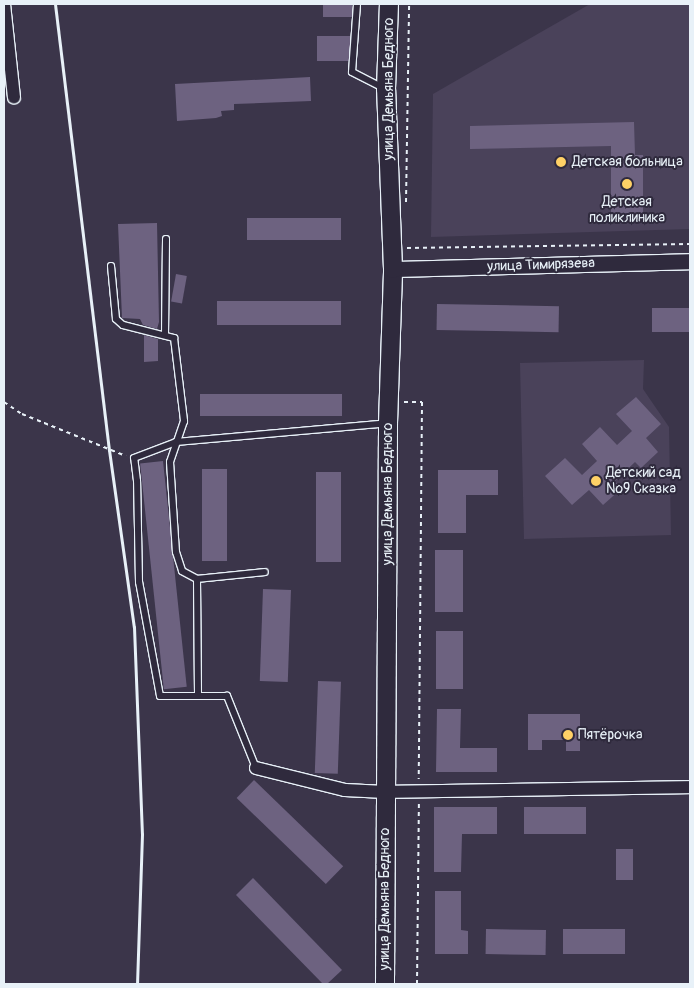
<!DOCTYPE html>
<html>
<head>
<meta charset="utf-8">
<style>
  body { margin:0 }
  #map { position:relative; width:694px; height:988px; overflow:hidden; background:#3b354a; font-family:Pangolin,sans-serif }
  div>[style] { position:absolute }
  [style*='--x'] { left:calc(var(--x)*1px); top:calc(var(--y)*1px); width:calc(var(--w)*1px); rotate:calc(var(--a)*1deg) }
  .built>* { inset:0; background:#4a425a }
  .building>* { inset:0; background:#6d6280; transform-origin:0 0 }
  .path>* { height:2px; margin-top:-1px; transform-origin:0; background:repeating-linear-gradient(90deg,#e8f1f8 0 4px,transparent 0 8px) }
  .roads { filter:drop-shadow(1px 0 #e8f1f8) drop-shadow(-1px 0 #e8f1f8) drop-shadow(0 1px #e8f1f8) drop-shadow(0 -1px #e8f1f8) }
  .service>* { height:6px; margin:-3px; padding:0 3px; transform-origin:3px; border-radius:3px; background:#2f2a3d }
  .minor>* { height:12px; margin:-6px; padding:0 6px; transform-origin:6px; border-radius:6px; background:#2f2a3d }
  .tertiary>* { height:15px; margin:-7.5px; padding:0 7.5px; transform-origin:7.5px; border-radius:7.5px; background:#2f2a3d }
  .secondary>* { height:18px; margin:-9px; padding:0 9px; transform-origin:9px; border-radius:9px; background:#2f2a3d }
  .rail>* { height:3px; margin:-1.5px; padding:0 1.5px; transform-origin:1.5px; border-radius:1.5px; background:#e8f1f8 }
  .dots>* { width:14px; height:14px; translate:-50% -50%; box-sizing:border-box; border:2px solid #2f2a3d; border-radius:50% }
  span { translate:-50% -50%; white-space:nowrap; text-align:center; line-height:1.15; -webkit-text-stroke:4px #2f2a3d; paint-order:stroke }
  .street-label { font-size:14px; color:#e8f1f8 }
  .poi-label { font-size:14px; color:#e8f1f8 }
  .left { translate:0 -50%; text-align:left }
  .frame { position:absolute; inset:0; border:5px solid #e8f1f8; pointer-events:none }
</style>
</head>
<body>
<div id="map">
  <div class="built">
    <div style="clip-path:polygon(590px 4px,690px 4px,690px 229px,431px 237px,433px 94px)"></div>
    <div style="clip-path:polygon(644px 360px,643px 389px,669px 427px,671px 535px,524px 539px,520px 363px)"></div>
  </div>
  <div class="building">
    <div style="left:323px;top:4px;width:29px;height:13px"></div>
    <div style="left:317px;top:36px;width:33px;height:25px"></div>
    <div style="clip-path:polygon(310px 77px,311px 101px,234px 104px,234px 110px,221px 111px,222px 116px,216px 118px,177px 121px,175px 84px)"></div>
    <div style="clip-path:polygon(634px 122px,635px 155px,643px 155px,643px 213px,611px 213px,611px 146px,470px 149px,470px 126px)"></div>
    <div style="left:341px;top:218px;width:22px;height:94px;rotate:90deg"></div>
    <div style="clip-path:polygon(157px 223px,159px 322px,157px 329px,143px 325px,140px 319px,122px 318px,118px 224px)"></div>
    <div style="left:176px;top:274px;width:11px;height:28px;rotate:10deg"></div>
    <div style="left:341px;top:301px;width:24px;height:124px;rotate:90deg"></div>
    <div style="left:437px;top:304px;width:122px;height:26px;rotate:1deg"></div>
    <div style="left:690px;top:308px;width:24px;height:38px;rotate:90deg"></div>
    <div style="clip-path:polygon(144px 335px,158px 339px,158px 361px,144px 362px)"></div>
    <div style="left:200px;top:394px;width:142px;height:22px"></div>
    <div style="clip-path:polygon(636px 397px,661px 424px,646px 438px,658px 452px,641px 468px,635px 462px,615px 481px,621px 489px,603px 505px,589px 490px,572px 505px,545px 476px,565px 458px,582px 475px,597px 461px,582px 444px,600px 427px,617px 445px,632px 431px,616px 414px)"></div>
    <div style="left:163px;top:461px;width:227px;height:23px;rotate:84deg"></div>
    <div style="left:202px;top:469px;width:25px;height:92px"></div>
    <div style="clip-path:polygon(438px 470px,498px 470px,498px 495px,466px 495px,466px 533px,438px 533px)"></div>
    <div style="left:316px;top:472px;width:25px;height:90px"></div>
    <div style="left:435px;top:550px;width:28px;height:62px"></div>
    <div style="left:263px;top:589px;width:28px;height:92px;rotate:2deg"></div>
    <div style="left:436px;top:631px;width:27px;height:58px"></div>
    <div style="left:318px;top:681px;width:23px;height:92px;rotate:2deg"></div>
    <div style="clip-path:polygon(437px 709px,461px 709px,460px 748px,497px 748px,497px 772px,436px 772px)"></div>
    <div style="clip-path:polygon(528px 714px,580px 714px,580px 751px,566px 751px,566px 740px,542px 740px,542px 750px,528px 750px)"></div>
    <div style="left:254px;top:780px;width:124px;height:25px;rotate:44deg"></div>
    <div style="clip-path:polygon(434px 807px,497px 807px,497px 834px,462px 834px,461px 872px,434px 872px)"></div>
    <div style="left:524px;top:807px;width:62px;height:27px"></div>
    <div style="left:616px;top:849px;width:17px;height:31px"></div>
    <div style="clip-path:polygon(253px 878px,342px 970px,327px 984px,323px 984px,236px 895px)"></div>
    <div style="clip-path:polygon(435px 891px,461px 891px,461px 930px,468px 931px,468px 954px,435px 954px)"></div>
    <div style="left:486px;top:929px;width:60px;height:25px;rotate:1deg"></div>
    <div style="left:625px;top:929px;width:25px;height:62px;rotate:90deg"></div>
  </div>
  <div class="path">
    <div style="--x:406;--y:202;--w:198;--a:-89.1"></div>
    <div style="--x:407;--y:248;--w:283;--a:-0.8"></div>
    <div style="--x:4;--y:402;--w:22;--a:34"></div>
    <div style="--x:22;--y:414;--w:112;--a:22"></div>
    <div style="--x:404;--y:402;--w:18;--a:0"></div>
    <div style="--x:422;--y:402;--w:377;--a:90.5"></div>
    <div style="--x:417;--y:984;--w:180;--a:-89.4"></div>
  </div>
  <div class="roads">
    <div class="service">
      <div style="--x:357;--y:4;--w:68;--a:94.2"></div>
      <div style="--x:352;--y:72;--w:36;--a:27"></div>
      <div style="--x:111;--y:266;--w:53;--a:84.6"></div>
      <div style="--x:116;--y:319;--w:9;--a:41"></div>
      <div style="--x:123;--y:325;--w:53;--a:14.3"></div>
      <div style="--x:174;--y:338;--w:84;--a:83.1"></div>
      <div style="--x:184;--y:421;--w:43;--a:108.9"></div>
      <div style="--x:170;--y:462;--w:90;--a:86.2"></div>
      <div style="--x:176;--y:552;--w:20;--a:72"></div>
      <div style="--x:182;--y:571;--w:17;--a:28"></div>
      <div style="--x:197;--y:579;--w:117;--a:89.5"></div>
      <div style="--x:165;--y:335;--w:96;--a:-89.4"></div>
      <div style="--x:197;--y:579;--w:68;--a:-5.9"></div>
      <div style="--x:256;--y:768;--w:78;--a:-111.9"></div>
      <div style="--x:227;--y:696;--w:67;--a:180"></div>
      <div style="--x:160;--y:696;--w:116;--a:-100.4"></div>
      <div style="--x:139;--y:582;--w:101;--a:-91.1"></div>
      <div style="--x:137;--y:481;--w:23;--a:-97"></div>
      <div style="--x:134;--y:458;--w:45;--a:-20.9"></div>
      <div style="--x:176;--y:442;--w:212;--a:-5.1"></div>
    </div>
    <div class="minor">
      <div style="--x:4;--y:4;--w:94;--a:83.9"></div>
      <div style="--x:256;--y:768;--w:92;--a:13.9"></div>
      <div style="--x:345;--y:790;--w:40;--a:2.9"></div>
      <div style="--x:385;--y:792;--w:305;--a:-0.9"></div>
    </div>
    <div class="tertiary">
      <div style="--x:393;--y:269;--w:297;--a:-1.5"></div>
    </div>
    <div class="secondary">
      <div style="--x:385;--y:984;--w:561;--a:-89.69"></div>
      <div style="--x:388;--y:423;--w:154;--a:-88.1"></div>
      <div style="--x:393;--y:269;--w:180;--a:-92.2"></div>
      <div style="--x:386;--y:89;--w:85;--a:-88"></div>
    </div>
  </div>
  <div class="rail">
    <div style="--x:55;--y:4;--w:449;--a:83.1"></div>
    <div style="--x:109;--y:450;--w:179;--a:82"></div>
    <div style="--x:134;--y:627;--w:207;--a:87.8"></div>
    <div style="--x:142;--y:834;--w:150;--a:91.9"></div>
  </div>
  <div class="dots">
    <div style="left:561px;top:162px;background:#ffd166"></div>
    <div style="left:627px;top:184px;background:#ffd166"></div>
    <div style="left:596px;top:481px;background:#ffd166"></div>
    <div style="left:568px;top:735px;background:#ffd166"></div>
  </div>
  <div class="street-label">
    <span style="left:389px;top:89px;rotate:-90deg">улица Демьяна Бедного</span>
    <span style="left:541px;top:265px;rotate:-2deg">улица Тимирязева</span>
    <span style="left:388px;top:494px;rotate:-90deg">улица Демьяна Бедного</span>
    <span style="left:385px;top:899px;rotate:-90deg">улица Демьяна Бедного</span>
  </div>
  <div class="poi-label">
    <span class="left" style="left:572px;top:162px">Детская больница</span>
    <span style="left:627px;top:210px">Детская<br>поликлиника</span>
    <span class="left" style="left:606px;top:481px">Детский сад<br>№9 Сказка</span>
    <span class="left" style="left:578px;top:735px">Пятёрочка</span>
  </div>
  <div class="frame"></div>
</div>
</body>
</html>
